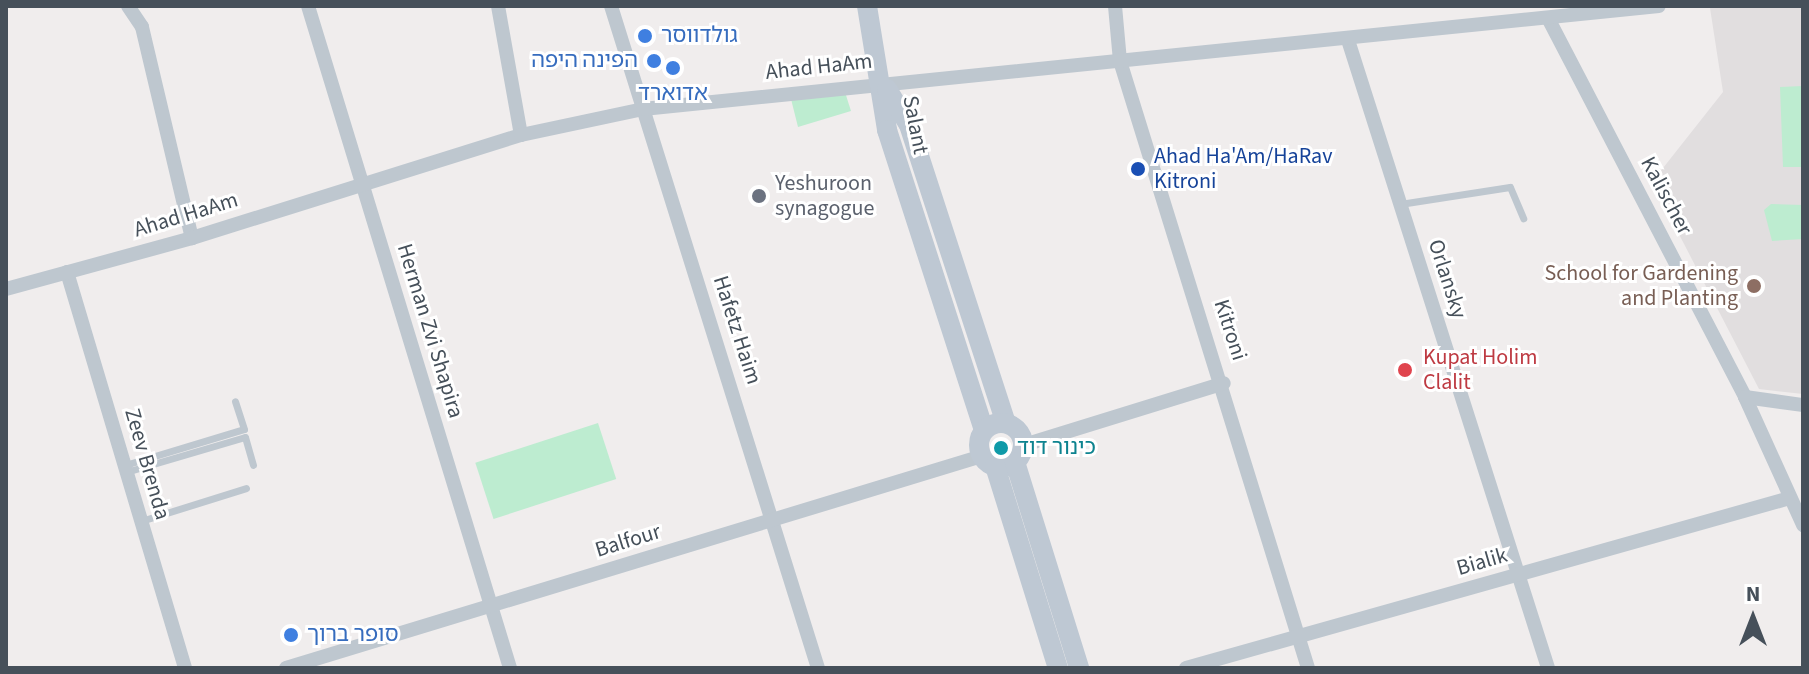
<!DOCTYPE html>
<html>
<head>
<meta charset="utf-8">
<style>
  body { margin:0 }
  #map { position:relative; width:1809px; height:674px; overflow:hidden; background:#f0eded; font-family:"Source Sans 3","Noto Sans Hebrew",sans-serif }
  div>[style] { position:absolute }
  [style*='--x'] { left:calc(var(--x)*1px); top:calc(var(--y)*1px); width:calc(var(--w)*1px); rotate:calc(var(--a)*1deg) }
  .education>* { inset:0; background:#e1dedf }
  .green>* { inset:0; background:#bdecd0; transform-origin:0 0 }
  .lane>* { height:7px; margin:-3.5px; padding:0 3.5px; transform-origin:3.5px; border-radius:3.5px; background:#bec7cf }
  .street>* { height:14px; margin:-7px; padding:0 7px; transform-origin:7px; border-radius:7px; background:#bec7cf }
  .secondary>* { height:20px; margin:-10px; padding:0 10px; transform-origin:10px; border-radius:10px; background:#bec8d3 }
  .secondary>.ring { margin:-10px; padding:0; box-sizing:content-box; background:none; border:20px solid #bec8d3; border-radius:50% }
  .dots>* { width:22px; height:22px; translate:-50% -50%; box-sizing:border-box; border:4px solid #fff; border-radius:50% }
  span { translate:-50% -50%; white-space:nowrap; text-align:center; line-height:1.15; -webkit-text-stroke:6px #fff; paint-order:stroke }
  .shop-label { font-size:22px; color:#366cbe }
  .left { translate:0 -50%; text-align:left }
  .right { translate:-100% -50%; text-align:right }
  .street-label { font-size:22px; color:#46505a }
  .transit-label { font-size:22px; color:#164399 }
  .worship-label { font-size:22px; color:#5b616d }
  .education-label { font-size:22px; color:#785e54 }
  .health-label { font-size:22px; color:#be3a42 }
  .culture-label { font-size:22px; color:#0d838f }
  .frame { position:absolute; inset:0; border:8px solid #46505a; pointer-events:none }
  .north { position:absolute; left:1713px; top:578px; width:80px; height:80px; -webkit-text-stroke:6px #fff; paint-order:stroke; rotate:0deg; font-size:22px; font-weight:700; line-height:32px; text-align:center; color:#46505a }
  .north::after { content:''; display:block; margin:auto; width:28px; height:36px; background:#46505a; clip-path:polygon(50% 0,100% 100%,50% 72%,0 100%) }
</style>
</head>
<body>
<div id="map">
  <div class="education">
    <div style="clip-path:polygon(1803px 6px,1803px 394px,1759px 389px,1652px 182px,1723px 92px,1710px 8px)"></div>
  </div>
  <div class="green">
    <div style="clip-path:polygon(1803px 86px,1803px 167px,1783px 167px,1780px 87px)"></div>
    <div style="clip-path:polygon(844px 89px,851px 111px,798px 127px,790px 95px)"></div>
    <div style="clip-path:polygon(1771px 204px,1803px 205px,1803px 239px,1772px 241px,1764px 210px)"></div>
    <div style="left:598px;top:423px;width:59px;height:129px;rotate:72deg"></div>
  </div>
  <div class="lane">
    <div style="--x:1400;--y:204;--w:111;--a:-8.8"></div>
    <div style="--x:1510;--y:187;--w:34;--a:67"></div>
    <div style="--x:125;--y:465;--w:124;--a:-16.8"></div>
    <div style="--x:244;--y:429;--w:29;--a:-108"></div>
    <div style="--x:126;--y:472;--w:124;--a:-16.4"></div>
    <div style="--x:245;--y:437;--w:29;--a:74"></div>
    <div style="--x:141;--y:521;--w:110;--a:-17.4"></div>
  </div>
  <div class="street">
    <div style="--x:128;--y:6;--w:25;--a:56"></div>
    <div style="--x:142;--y:27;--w:217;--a:76.7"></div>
    <div style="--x:308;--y:6;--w:692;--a:73.03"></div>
    <div style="--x:498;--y:6;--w:131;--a:79.9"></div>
    <div style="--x:611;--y:6;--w:694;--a:72.64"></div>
    <div style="--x:1115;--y:6;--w:55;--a:84.8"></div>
    <div style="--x:1120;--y:61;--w:635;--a:72.79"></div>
    <div style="--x:1549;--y:20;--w:425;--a:62.5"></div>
    <div style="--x:1745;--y:397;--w:141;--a:65.6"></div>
    <div style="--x:1348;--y:40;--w:659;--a:72.33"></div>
    <div style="--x:67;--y:272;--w:413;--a:73.4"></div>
    <div style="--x:6;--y:289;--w:193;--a:-15.3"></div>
    <div style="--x:192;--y:238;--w:345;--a:-17.4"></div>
    <div style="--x:521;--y:135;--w:125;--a:-12"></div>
    <div style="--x:643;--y:109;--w:1021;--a:-5.79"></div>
    <div style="--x:1745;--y:397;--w:59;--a:7.9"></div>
    <div style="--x:1024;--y:445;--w:209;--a:-17.2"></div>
    <div style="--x:286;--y:668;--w:728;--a:-16.94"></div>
    <div style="--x:1186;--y:668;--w:627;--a:-15.72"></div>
  </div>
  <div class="secondary">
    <div style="--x:867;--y:6;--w:126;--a:80.8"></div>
    <div style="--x:887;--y:130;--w:315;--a:72.1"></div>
    <div style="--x:887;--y:89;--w:42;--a:58.6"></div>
    <div style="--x:909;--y:125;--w:313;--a:72"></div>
    <div class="ring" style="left:979px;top:423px;width:24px;height:24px"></div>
    <div style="--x:1015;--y:462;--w:216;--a:72.7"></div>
    <div style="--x:995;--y:466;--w:212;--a:72.7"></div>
  </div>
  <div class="dots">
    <div style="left:645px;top:36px;background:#3f7fe0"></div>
    <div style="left:654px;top:61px;background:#3f7fe0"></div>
    <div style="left:673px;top:68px;background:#3f7fe0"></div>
    <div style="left:1138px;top:169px;background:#1a4fb4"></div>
    <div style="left:759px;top:196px;background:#6b7280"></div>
    <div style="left:1754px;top:286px;background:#8d6e63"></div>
    <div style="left:1405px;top:370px;background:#e0444e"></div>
    <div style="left:1001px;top:448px;background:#0f9aa8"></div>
    <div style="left:291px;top:635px;background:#3f7fe0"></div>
  </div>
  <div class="shop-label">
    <span class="left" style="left:661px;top:36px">גולדווסר</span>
    <span class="right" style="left:638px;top:61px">הפינה היפה</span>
    <span style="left:673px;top:94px">אדוארד</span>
    <span class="left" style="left:307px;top:635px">סופר ברוך</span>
  </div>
  <div class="street-label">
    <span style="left:819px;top:67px;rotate:-6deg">Ahad HaAm</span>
    <span style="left:915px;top:125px;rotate:79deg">Salant</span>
    <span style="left:1666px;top:196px;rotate:62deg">Kalischer</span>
    <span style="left:186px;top:215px;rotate:-17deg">Ahad HaAm</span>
    <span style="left:1447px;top:279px;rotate:72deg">Orlansky</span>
    <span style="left:737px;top:330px;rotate:72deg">Hafetz Haim</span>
    <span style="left:1230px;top:330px;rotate:72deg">Kitroni</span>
    <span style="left:430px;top:331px;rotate:73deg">Herman Zvi Shapira</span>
    <span style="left:147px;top:464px;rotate:74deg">Zeev Brenda</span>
    <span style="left:628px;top:541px;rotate:-17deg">Balfour</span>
    <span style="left:1482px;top:562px;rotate:-16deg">Bialik</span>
  </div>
  <div class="transit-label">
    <span class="left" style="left:1154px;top:169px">Ahad Ha'Am/HaRav<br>Kitroni</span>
  </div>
  <div class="worship-label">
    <span class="left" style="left:775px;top:196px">Yeshuroon<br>synagogue</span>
  </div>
  <div class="education-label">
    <span class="right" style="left:1738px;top:286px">School for Gardening<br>and Planting</span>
  </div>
  <div class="health-label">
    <span class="left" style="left:1423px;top:370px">Kupat Holim<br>Clalit</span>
  </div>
  <div class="culture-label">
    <span class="left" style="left:1017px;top:448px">כינור דוד</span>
  </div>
  <div class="frame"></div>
  <div class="north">N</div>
</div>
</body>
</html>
